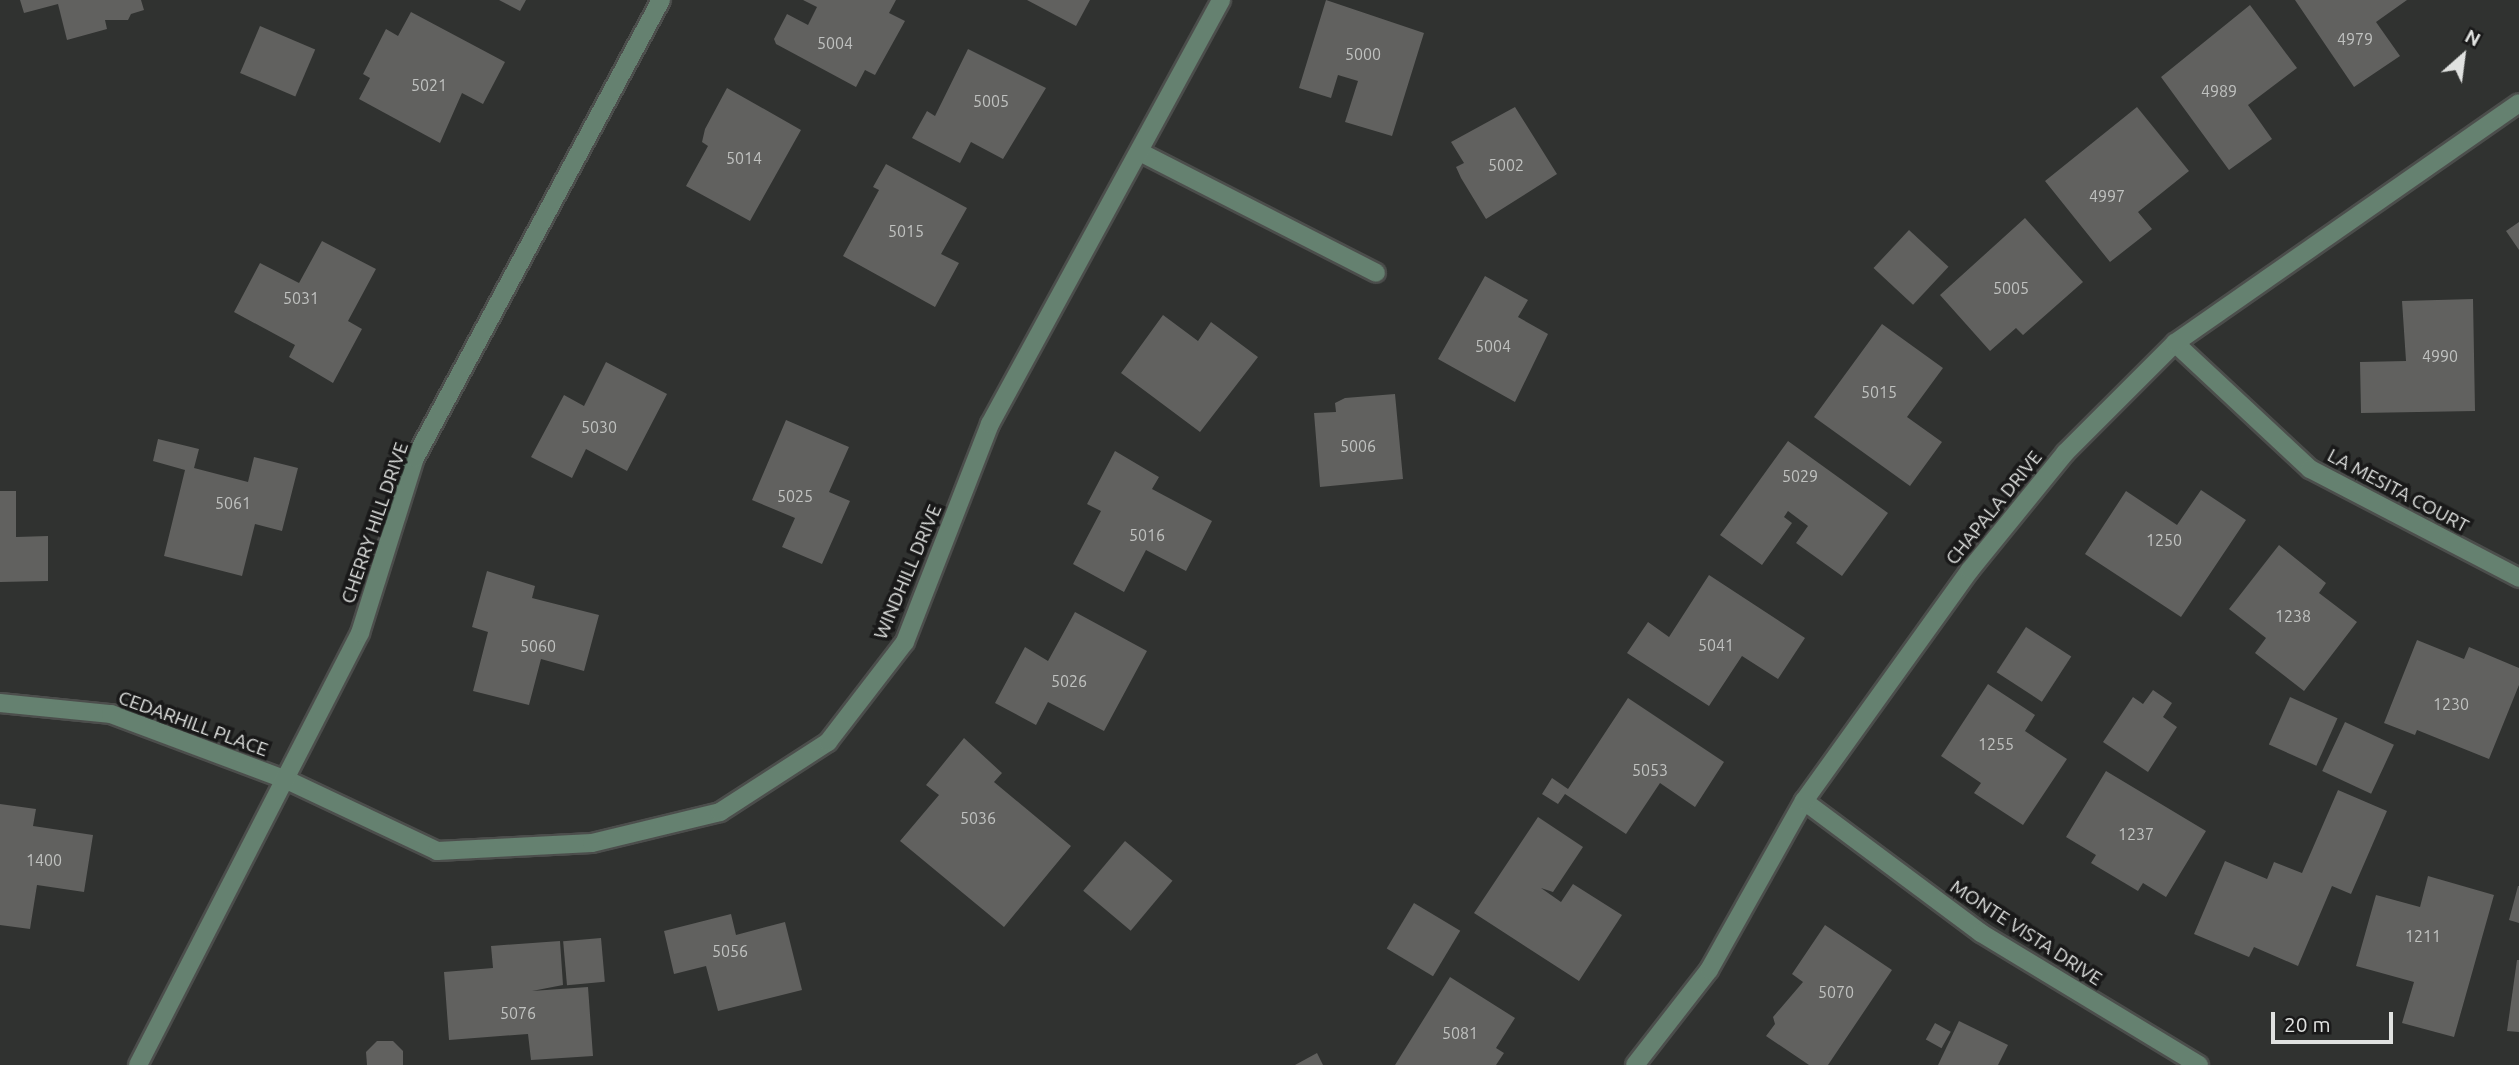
<!DOCTYPE html>
<html>
<head>
<meta charset="utf-8">
<style>
  body { margin:0 }
  #map { position:relative; width:2519px; height:1065px; overflow:hidden; background:#303230; font-family:Ubuntu,sans-serif }
  div>[style] { position:absolute }
  [style*='--x'] { left:calc(var(--x)*1px); top:calc(var(--y)*1px); width:calc(var(--w)*1px); rotate:calc(var(--a)*1deg) }
  .building>* { inset:0; background:#61615f; transform-origin:0 0 }
  .roads { filter:drop-shadow(2px 0 #4c4e4c) drop-shadow(-2px 0 #4c4e4c) drop-shadow(0 2px #4c4e4c) drop-shadow(0 -2px #4c4e4c) }
  .minor>* { height:18px; margin:-9px; padding:0 9px; transform-origin:9px; border-radius:9px; background:#658170 }
  span { translate:-50% -50%; white-space:nowrap; text-align:center; line-height:1.15; -webkit-text-stroke:7px #191919; paint-order:stroke }
  .number-label { font-size:16px; color:#c0c2c0 }
  .number-label span { -webkit-text-stroke-width:0 }
  .street-label { font-size:19px; color:#e0e2e0 }
  .north { position:absolute; left:2428px; top:21px; width:70px; height:70px; -webkit-text-stroke:5px #191919; paint-order:stroke; rotate:28deg; font-size:19px; font-weight:700; line-height:28px; text-align:center; color:#e0e2e0 }
  .north::after { content:''; display:block; margin:auto; width:24px; height:32px; background:#e0e2e0; clip-path:polygon(50% 0,100% 100%,50% 72%,0 100%) }
  .scale { position:absolute; left:2271px; top:1012px; width:122px; height:32px; box-sizing:border-box; border:4px solid #e0e2e0; border-top:0; padding-left:9px; font-size:21px; line-height:24px; white-space:nowrap; color:#e0e2e0; -webkit-text-stroke:5px #191919; paint-order:stroke }
</style>
</head>
<body>
<div id="map">
  <div class="building">
    <div style="clip-path:polygon(20px 0,141px 0,144px 10px,131px 14px,128px 20px,105px 20px,107px 29px,67px 40px,58px 4px,24px 13px)"></div>
    <div style="clip-path:polygon(499px 0,526px 0,520px 11px)"></div>
    <div style="clip-path:polygon(803px 0,896px 0,889px 13px,905px 21px,875px 75px,865px 70px,856px 87px,776px 44px,774px 39px,787px 14px,808px 25px,817px 7px)"></div>
    <div style="clip-path:polygon(1027px 0,1090px 0,1076px 26px)"></div>
    <div style="clip-path:polygon(1326px 0,1424px 33px,1392px 136px,1345px 122px,1358px 81px,1338px 75px,1331px 98px,1299px 88px)"></div>
    <div style="clip-path:polygon(2295px 0,2407px 0,2376px 22px,2400px 56px,2354px 87px)"></div>
    <div style="clip-path:polygon(2250px 5px,2297px 68px,2248px 105px,2272px 139px,2229px 170px,2161px 77px)"></div>
    <div style="clip-path:polygon(411px 12px,505px 62px,483px 104px,462px 93px,440px 143px,359px 99px,370px 78px,363px 74px,386px 29px,398px 36px)"></div>
    <div style="left:260px;top:26px;width:60px;height:51px;rotate:23deg"></div>
    <div style="clip-path:polygon(968px 49px,1046px 88px,1003px 159px,971px 142px,960px 163px,912px 138px,927px 111px,935px 116px)"></div>
    <div style="clip-path:polygon(727px 88px,801px 130px,750px 221px,686px 186px,708px 146px,702px 142px,705px 129px)"></div>
    <div style="clip-path:polygon(1515px 107px,1557px 174px,1486px 219px,1461px 178px,1456px 167px,1464px 163px,1451px 142px)"></div>
    <div style="clip-path:polygon(2137px 107px,2189px 171px,2138px 212px,2152px 229px,2110px 262px,2045px 181px)"></div>
    <div style="clip-path:polygon(886px 164px,967px 208px,941px 254px,959px 263px,935px 307px,843px 256px,879px 190px,873px 187px)"></div>
    <div style="clip-path:polygon(2025px 218px,2083px 282px,2023px 335px,2016px 328px,1990px 351px,1940px 295px)"></div>
    <div style="clip-path:polygon(2519px 222px,2519px 250px,2506px 231px)"></div>
    <div style="left:1909px;top:230px;width:54px;height:52px;rotate:43deg"></div>
    <div style="clip-path:polygon(322px 241px,376px 269px,348px 321px,362px 329px,333px 383px,289px 357px,295px 345px,234px 312px,260px 263px,299px 283px)"></div>
    <div style="clip-path:polygon(1485px 276px,1528px 300px,1518px 317px,1548px 334px,1515px 402px,1438px 359px)"></div>
    <div style="clip-path:polygon(2473px 299px,2475px 411px,2361px 413px,2360px 362px,2406px 361px,2402px 301px)"></div>
    <div style="clip-path:polygon(1163px 315px,1198px 341px,1211px 322px,1258px 357px,1200px 432px,1121px 373px)"></div>
    <div style="clip-path:polygon(1882px 324px,1943px 368px,1907px 417px,1942px 442px,1910px 486px,1814px 417px)"></div>
    <div style="clip-path:polygon(606px 362px,667px 394px,627px 471px,586px 449px,572px 478px,531px 457px,564px 395px,584px 406px)"></div>
    <div style="clip-path:polygon(1395px 394px,1403px 479px,1320px 487px,1314px 413px,1336px 412px,1335px 403px,1345px 398px)"></div>
    <div style="clip-path:polygon(786px 420px,849px 447px,829px 492px,850px 501px,822px 564px,782px 547px,795px 518px,752px 500px)"></div>
    <div style="clip-path:polygon(158px 439px,199px 449px,194px 468px,248px 482px,254px 457px,298px 468px,282px 531px,255px 524px,242px 576px,164px 556px,185px 470px,153px 461px)"></div>
    <div style="clip-path:polygon(1788px 441px,1888px 513px,1842px 576px,1796px 543px,1808px 526px,1788px 511px,1784px 517px,1792px 523px,1762px 565px,1720px 535px)"></div>
    <div style="clip-path:polygon(1115px 451px,1159px 477px,1152px 489px,1212px 521px,1186px 571px,1146px 550px,1124px 592px,1073px 564px,1101px 511px,1087px 504px)"></div>
    <div style="clip-path:polygon(2201px 490px,2246px 520px,2181px 617px,2085px 554px,2126px 491px,2177px 525px)"></div>
    <div style="clip-path:polygon(0 491px,16px 491px,16px 537px,48px 536px,48px 581px,0 582px)"></div>
    <div style="clip-path:polygon(2279px 545px,2326px 583px,2319px 593px,2357px 622px,2304px 691px,2255px 653px,2266px 638px,2229px 609px)"></div>
    <div style="clip-path:polygon(487px 571px,535px 586px,532px 598px,599px 615px,584px 671px,541px 659px,529px 705px,473px 691px,488px 632px,472px 627px)"></div>
    <div style="clip-path:polygon(1709px 575px,1805px 638px,1778px 679px,1742px 656px,1709px 706px,1627px 653px,1648px 622px,1669px 637px)"></div>
    <div style="clip-path:polygon(1075px 612px,1147px 651px,1104px 731px,1048px 702px,1036px 725px,995px 703px,1025px 647px,1048px 661px)"></div>
    <div style="left:2026px;top:627px;width:54px;height:54px;rotate:33deg"></div>
    <div style="clip-path:polygon(2417px 640px,2464px 659px,2469px 647px,2519px 668px,2519px 685px,2489px 759px,2417px 730px,2415px 735px,2384px 723px)"></div>
    <div style="clip-path:polygon(1988px 684px,2035px 715px,2025px 731px,2067px 759px,2023px 825px,1974px 793px,1981px 783px,1941px 756px)"></div>
    <div style="clip-path:polygon(2153px 690px,2172px 703px,2163px 717px,2177px 727px,2148px 772px,2103px 742px,2133px 697px,2143px 704px)"></div>
    <div style="left:2290px;top:697px;width:52px;height:52px;rotate:24deg"></div>
    <div style="clip-path:polygon(1628px 698px,1724px 762px,1695px 807px,1660px 783px,1626px 834px,1565px 794px,1558px 804px,1542px 794px,1552px 778px,1568px 789px)"></div>
    <div style="left:2345px;top:722px;width:54px;height:54px;rotate:25deg"></div>
    <div style="clip-path:polygon(964px 738px,1002px 773px,994px 782px,1071px 846px,1004px 927px,900px 841px,939px 795px,926px 785px)"></div>
    <div style="clip-path:polygon(2106px 771px,2206px 831px,2166px 897px,2143px 883px,2138px 891px,2091px 863px,2096px 855px,2066px 837px)"></div>
    <div style="clip-path:polygon(2338px 790px,2387px 811px,2351px 894px,2332px 886px,2298px 966px,2254px 947px,2249px 957px,2194px 934px,2225px 861px,2267px 879px,2274px 862px,2302px 873px)"></div>
    <div style="clip-path:polygon(0 804px,36px 809px,33px 826px,93px 835px,84px 892px,37px 885px,30px 929px,0 925px)"></div>
    <div style="clip-path:polygon(1538px 817px,1583px 847px,1553px 892px,1541px 888px,1561px 902px,1573px 884px,1622px 915px,1579px 981px,1474px 913px)"></div>
    <div style="left:1125px;top:841px;width:62px;height:65px;rotate:40deg"></div>
    <div style="clip-path:polygon(2428px 876px,2494px 895px,2454px 1037px,2402px 1023px,2414px 982px,2356px 966px,2376px 895px,2420px 907px)"></div>
    <div style="clip-path:polygon(2518px 886px,2519px 886px,2519px 923px,2509px 920px)"></div>
    <div style="left:1414px;top:903px;width:54px;height:53px;rotate:31deg"></div>
    <div style="clip-path:polygon(731px 914px,736px 935px,785px 922px,802px 990px,718px 1011px,706px 966px,674px 974px,664px 931px)"></div>
    <div style="clip-path:polygon(1825px 925px,1892px 970px,1828px 1065px,1809px 1065px,1766px 1036px,1775px 1024px,1773px 1017px,1803px 982px,1792px 974px)"></div>
    <div style="left:601px;top:938px;width:44px;height:38px;rotate:85deg"></div>
    <div style="clip-path:polygon(560px 941px,563px 985px,532px 991px,588px 987px,593px 1056px,531px 1060px,528px 1034px,449px 1040px,444px 972px,493px 968px,491px 946px)"></div>
    <div style="clip-path:polygon(2517px 960px,2519px 960px,2519px 1032px,2507px 1031px)"></div>
    <div style="clip-path:polygon(1450px 977px,1515px 1018px,1496px 1048px,1504px 1053px,1496px 1065px,1395px 1065px)"></div>
    <div style="clip-path:polygon(1959px 1021px,2008px 1045px,1998px 1065px,1938px 1065px)"></div>
    <div style="left:1935px;top:1023px;width:18px;height:19px;rotate:29deg"></div>
    <div style="clip-path:polygon(377px 1041px,393px 1041px,403px 1051px,403px 1065px,367px 1065px,366px 1052px)"></div>
    <div style="clip-path:polygon(1317px 1053px,1323px 1065px,1295px 1065px)"></div>
  </div>
  <div class="roads">
    <div class="minor">
      <div style="--x:1140;--y:152;--w:265;--a:27.1"></div>
      <div style="--x:2175;--y:343;--w:185;--a:43"></div>
      <div style="--x:2310;--y:469;--w:236;--a:27.5"></div>
      <div style="--x:0;--y:703;--w:112;--a:5.7"></div>
      <div style="--x:111;--y:714;--w:188;--a:20.6"></div>
      <div style="--x:287;--y:780;--w:166;--a:25.3"></div>
      <div style="--x:437;--y:851;--w:155;--a:-3"></div>
      <div style="--x:592;--y:843;--w:132;--a:-13.6"></div>
      <div style="--x:720;--y:812;--w:129;--a:-32.9"></div>
      <div style="--x:828;--y:742;--w:126;--a:-52.4"></div>
      <div style="--x:905;--y:642;--w:234;--a:-68.7"></div>
      <div style="--x:990;--y:424;--w:483;--a:-61.4"></div>
      <div style="--x:1804;--y:801;--w:221;--a:36.7"></div>
      <div style="--x:1981;--y:933;--w:255;--a:31.2"></div>
      <div style="--x:138;--y:1065;--w:486;--a:-62.8"></div>
      <div style="--x:360;--y:633;--w:183;--a:-72.6"></div>
      <div style="--x:415;--y:458;--w:520;--a:-61.76"></div>
      <div style="--x:1635;--y:1065;--w:120;--a:-52.1"></div>
      <div style="--x:1709;--y:970;--w:194;--a:-60.7"></div>
      <div style="--x:1804;--y:801;--w:284;--a:-54.3"></div>
      <div style="--x:1970;--y:570;--w:151;--a:-50.9"></div>
      <div style="--x:2065;--y:453;--w:156;--a:-45"></div>
      <div style="--x:2175;--y:343;--w:419;--a:-34.9"></div>
    </div>
  </div>
  <div class="number-label">
    <span style="left:2355px;top:39px">4979</span>
    <span style="left:835px;top:43px">5004</span>
    <span style="left:1363px;top:54px">5000</span>
    <span style="left:429px;top:85px">5021</span>
    <span style="left:2219px;top:91px">4989</span>
    <span style="left:991px;top:101px">5005</span>
    <span style="left:744px;top:158px">5014</span>
    <span style="left:1506px;top:165px">5002</span>
    <span style="left:2107px;top:196px">4997</span>
    <span style="left:906px;top:231px">5015</span>
    <span style="left:2011px;top:288px">5005</span>
    <span style="left:301px;top:298px">5031</span>
    <span style="left:1493px;top:346px">5004</span>
    <span style="left:2440px;top:356px">4990</span>
    <span style="left:1879px;top:392px">5015</span>
    <span style="left:599px;top:427px">5030</span>
    <span style="left:1358px;top:446px">5006</span>
    <span style="left:1800px;top:476px">5029</span>
    <span style="left:795px;top:496px">5025</span>
    <span style="left:233px;top:503px">5061</span>
    <span style="left:1147px;top:535px">5016</span>
    <span style="left:2164px;top:540px">1250</span>
    <span style="left:2293px;top:616px">1238</span>
    <span style="left:1716px;top:645px">5041</span>
    <span style="left:538px;top:646px">5060</span>
    <span style="left:1069px;top:681px">5026</span>
    <span style="left:2451px;top:704px">1230</span>
    <span style="left:1996px;top:744px">1255</span>
    <span style="left:1650px;top:770px">5053</span>
    <span style="left:978px;top:818px">5036</span>
    <span style="left:2136px;top:834px">1237</span>
    <span style="left:44px;top:860px">1400</span>
    <span style="left:2423px;top:936px">1211</span>
    <span style="left:730px;top:951px">5056</span>
    <span style="left:1836px;top:992px">5070</span>
    <span style="left:518px;top:1013px">5076</span>
    <span style="left:1460px;top:1033px">5081</span>
  </div>
  <div class="street-label">
    <span style="left:2398px;top:491px;rotate:28deg">LA MESITA COURT</span>
    <span style="left:1994px;top:508px;rotate:-51deg">CHAPALA DRIVE</span>
    <span style="left:375px;top:523px;rotate:-71deg">CHERRY HILL DRIVE</span>
    <span style="left:908px;top:572px;rotate:-67deg">WINDHILL DRIVE</span>
    <span style="left:193px;top:724px;rotate:20deg">CEDARHILL PLACE</span>
    <span style="left:2026px;top:933px;rotate:33deg">MONTE VISTA DRIVE</span>
  </div>
  <div class="north">N</div>
  <div class="scale">20 m</div>
</div>
</body>
</html>
